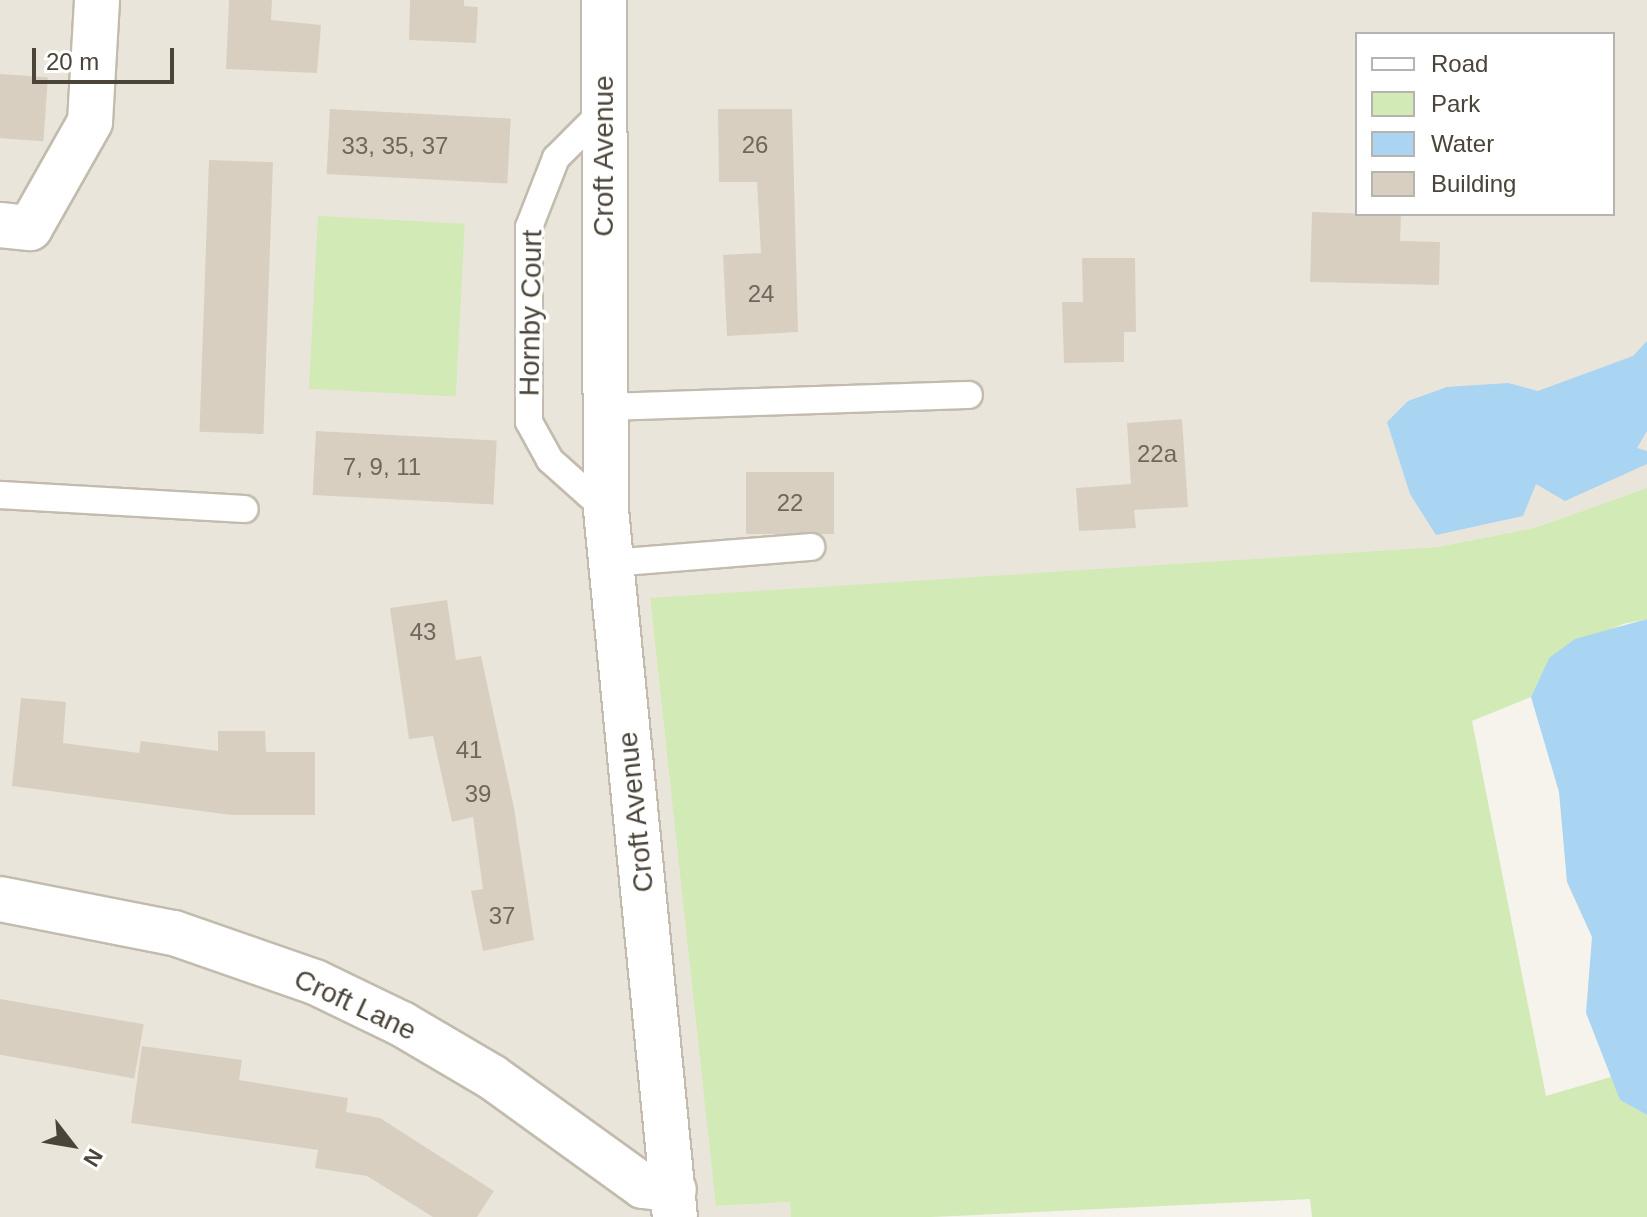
<!DOCTYPE html>
<html>
<head>
<meta charset="utf-8">
<style>
  body { margin:0 }
  #map { position:relative; width:1647px; height:1217px; overflow:hidden; background:#f6f3ec; font-family:Arial,sans-serif }
  div>[style] { position:absolute }
  [style*='--x'] { left:calc(var(--x)*1px); top:calc(var(--y)*1px); width:calc(var(--w)*1px); rotate:calc(var(--a)*1deg) }
  .residential>* { inset:0; background:#eae5da }
  .green>* { inset:0; background:#d2eab5; transform-origin:0 0 }
  .water>* { inset:0; background:#a9d4f2 }
  .building>* { inset:0; background:#d8cfc1; transform-origin:0 0 }
  .roads { filter:drop-shadow(2px 0 #c2bbae) drop-shadow(-2px 0 #c2bbae) drop-shadow(0 2px #c2bbae) drop-shadow(0 -2px #c2bbae) }
  .lane>* { height:26px; margin:-13px; padding:0 13px; transform-origin:13px; border-radius:13px; background:#fff }
  .street>* { height:44px; margin:-22px; padding:0 22px; transform-origin:22px; border-radius:22px; background:#fff }
  span { translate:-50% -50%; white-space:nowrap; text-align:center; line-height:1.15; -webkit-text-stroke:7px #fff; paint-order:stroke }
  .number-label { font-size:24px; color:#6e675b }
  .number-label span { -webkit-text-stroke-width:0 }
  .street-label { font-size:28px; color:#4b4439 }
  .legend { position:absolute; left:1355px; top:32px; width:260px; height:184px; box-sizing:border-box; background:#fff; border:2px solid #b7b4b0; margin:0; padding:10px 14px; list-style:none; font-size:24px; color:#4b4439 }
  .legend li { display:flex; align-items:center; gap:16px; height:40px }
  .legend b { width:40px; border:2px solid #b7b4b0 }
  .north { position:absolute; left:32px; top:1105px; width:80px; height:80px; -webkit-text-stroke:6px #fff; paint-order:stroke; rotate:121deg; font-size:22px; font-weight:700; line-height:32px; text-align:center; color:#4b4439 }
  .north::after { content:''; display:block; margin:auto; width:28px; height:36px; background:#4b4439; clip-path:polygon(50% 0,100% 100%,50% 72%,0 100%) }
  .scale { position:absolute; left:32px; top:48px; width:142px; height:36px; box-sizing:border-box; border:4px solid #4b4439; border-top:0; padding-left:10px; font-size:24px; line-height:28px; white-space:nowrap; color:#4b4439; -webkit-text-stroke:6px #fff; paint-order:stroke }
</style>
</head>
<body>
<div id="map">
  <div class="residential">
    <div style="clip-path:polygon(evenodd,0 0,1647px 0,1647px 488px,1534px 528px,1437px 547px,650px 599px,717px 1206px,790px 1202px,791px 1217px,0 1217px,0 0,1357px 34px,1613px 34px,1613px 214px,1357px 214px,1357px 34px)"></div>
  </div>
  <div class="green">
    <div style="left:318px;top:216px;width:147px;height:173px;rotate:3deg"></div>
    <div style="clip-path:polygon(1647px 488px,1647px 619px,1623px 624px,1549px 658px,1531px 697px,1472px 721px,1546px 1096px,1614px 1076px,1620px 1100px,1647px 1115px,1647px 1217px,1312px 1217px,1310px 1199px,932px 1217px,791px 1217px,790px 1202px,716px 1206px,650px 598px,1437px 547px,1534px 528px)"></div>
  </div>
  <div class="water">
    <div style="clip-path:polygon(1647px 341px,1647px 431px,1637px 448px,1647px 451px,1647px 464px,1565px 501px,1536px 484px,1523px 516px,1436px 535px,1410px 494px,1387px 422px,1408px 401px,1447px 387px,1508px 383px,1538px 391px,1633px 356px)"></div>
    <div style="clip-path:polygon(1647px 619px,1647px 1115px,1620px 1100px,1586px 1013px,1592px 937px,1567px 882px,1559px 792px,1531px 697px,1549px 658px,1575px 639px)"></div>
  </div>
  <div class="building">
    <div style="clip-path:polygon(229px 0,272px 0,271px 20px,321px 25px,317px 73px,226px 69px)"></div>
    <div style="clip-path:polygon(410px 0,464px 0,464px 6px,478px 7px,476px 43px,409px 40px)"></div>
    <div style="left:0;top:74px;width:48px;height:64px;rotate:4deg"></div>
    <div style="left:330px;top:109px;width:181px;height:65px;rotate:3deg"></div>
    <div style="clip-path:polygon(718px 109px,792px 109px,798px 332px,727px 336px,723px 255px,761px 253px,757px 182px,719px 182px)"></div>
    <div style="left:209px;top:160px;width:64px;height:272px;rotate:2deg"></div>
    <div style="clip-path:polygon(1312px 212px,1401px 215px,1400px 241px,1440px 242px,1439px 285px,1310px 282px)"></div>
    <div style="clip-path:polygon(1082px 258px,1135px 258px,1136px 332px,1124px 332px,1124px 362px,1064px 363px,1062px 302px,1083px 302px)"></div>
    <div style="clip-path:polygon(1182px 419px,1188px 507px,1134px 510px,1136px 528px,1079px 531px,1076px 488px,1131px 484px,1127px 423px)"></div>
    <div style="left:316px;top:431px;width:181px;height:64px;rotate:3deg"></div>
    <div style="left:834px;top:472px;width:62px;height:88px;rotate:90deg"></div>
    <div style="clip-path:polygon(447px 600px,456px 660px,481px 656px,514px 808px,534px 940px,483px 951px,471px 891px,483px 889px,473px 817px,452px 822px,433px 736px,409px 739px,390px 608px)"></div>
    <div style="clip-path:polygon(21px 698px,66px 702px,63px 743px,139px 753px,141px 741px,218px 751px,218px 731px,265px 731px,266px 752px,315px 752px,315px 815px,231px 815px,12px 786px)"></div>
    <div style="left:0;top:999px;width:146px;height:55px;rotate:10deg"></div>
    <div style="clip-path:polygon(142px 1046px,242px 1060px,239px 1080px,348px 1098px,346px 1112px,380px 1118px,494px 1191px,477px 1217px,433px 1217px,367px 1176px,315px 1168px,318px 1150px,131px 1123px)"></div>
  </div>
  <div class="roads">
    <div class="lane">
      <div style="--x:604;--y:110;--w:68;--a:135"></div>
      <div style="--x:556;--y:158;--w:74;--a:111.4"></div>
      <div style="--x:529;--y:227;--w:195;--a:90"></div>
      <div style="--x:529;--y:422;--w:43;--a:61.1"></div>
      <div style="--x:550;--y:460;--w:75;--a:41.8"></div>
      <div style="--x:605;--y:407;--w:364;--a:-1.9"></div>
      <div style="--x:0;--y:495;--w:245;--a:3.3"></div>
      <div style="--x:611;--y:563;--w:201;--a:-4.6"></div>
    </div>
    <div class="street">
      <div style="--x:604;--y:0;--w:510;--a:89.78"></div>
      <div style="--x:606;--y:510;--w:710;--a:84.43"></div>
      <div style="--x:0;--y:225;--w:30;--a:6"></div>
      <div style="--x:30;--y:228;--w:122;--a:-60.5"></div>
      <div style="--x:90;--y:122;--w:122;--a:-86.7"></div>
      <div style="--x:0;--y:899;--w:177;--a:11.1"></div>
      <div style="--x:174;--y:933;--w:149;--a:19.2"></div>
      <div style="--x:315;--y:982;--w:97;--a:25.8"></div>
      <div style="--x:402;--y:1024;--w:104;--a:30.5"></div>
      <div style="--x:492;--y:1077;--w:186;--a:35.8"></div>
      <div style="--x:643;--y:1186;--w:31;--a:7"></div>
    </div>
  </div>
  <div class="number-label">
    <span style="left:755px;top:145px">26</span>
    <span style="left:395px;top:146px">33, 35, 37</span>
    <span style="left:761px;top:294px">24</span>
    <span style="left:1157px;top:454px">22a</span>
    <span style="left:382px;top:467px">7, 9, 11</span>
    <span style="left:790px;top:503px">22</span>
    <span style="left:423px;top:632px">43</span>
    <span style="left:469px;top:750px">41</span>
    <span style="left:478px;top:794px">39</span>
    <span style="left:502px;top:916px">37</span>
  </div>
  <div class="street-label">
    <span style="left:604px;top:156px;rotate:-90deg">Croft Avenue</span>
    <span style="left:531px;top:313px;rotate:-89deg">Hornby Court</span>
    <span style="left:636px;top:812px;rotate:-96deg">Croft Avenue</span>
    <span style="left:355px;top:1005px;rotate:25deg">Croft Lane</span>
  </div>
  <ul class="legend">
  <li><b style="height:10px;background:#fff"></b>Road</li>
  <li><b style="height:22px;background:#d2eab5"></b>Park</li>
  <li><b style="height:22px;background:#a9d4f2"></b>Water</li>
  <li><b style="height:22px;background:#d8cfc1"></b>Building</li>
  </ul>
  <div class="north">N</div>
  <div class="scale">20 m</div>
</div>
</body>
</html>
